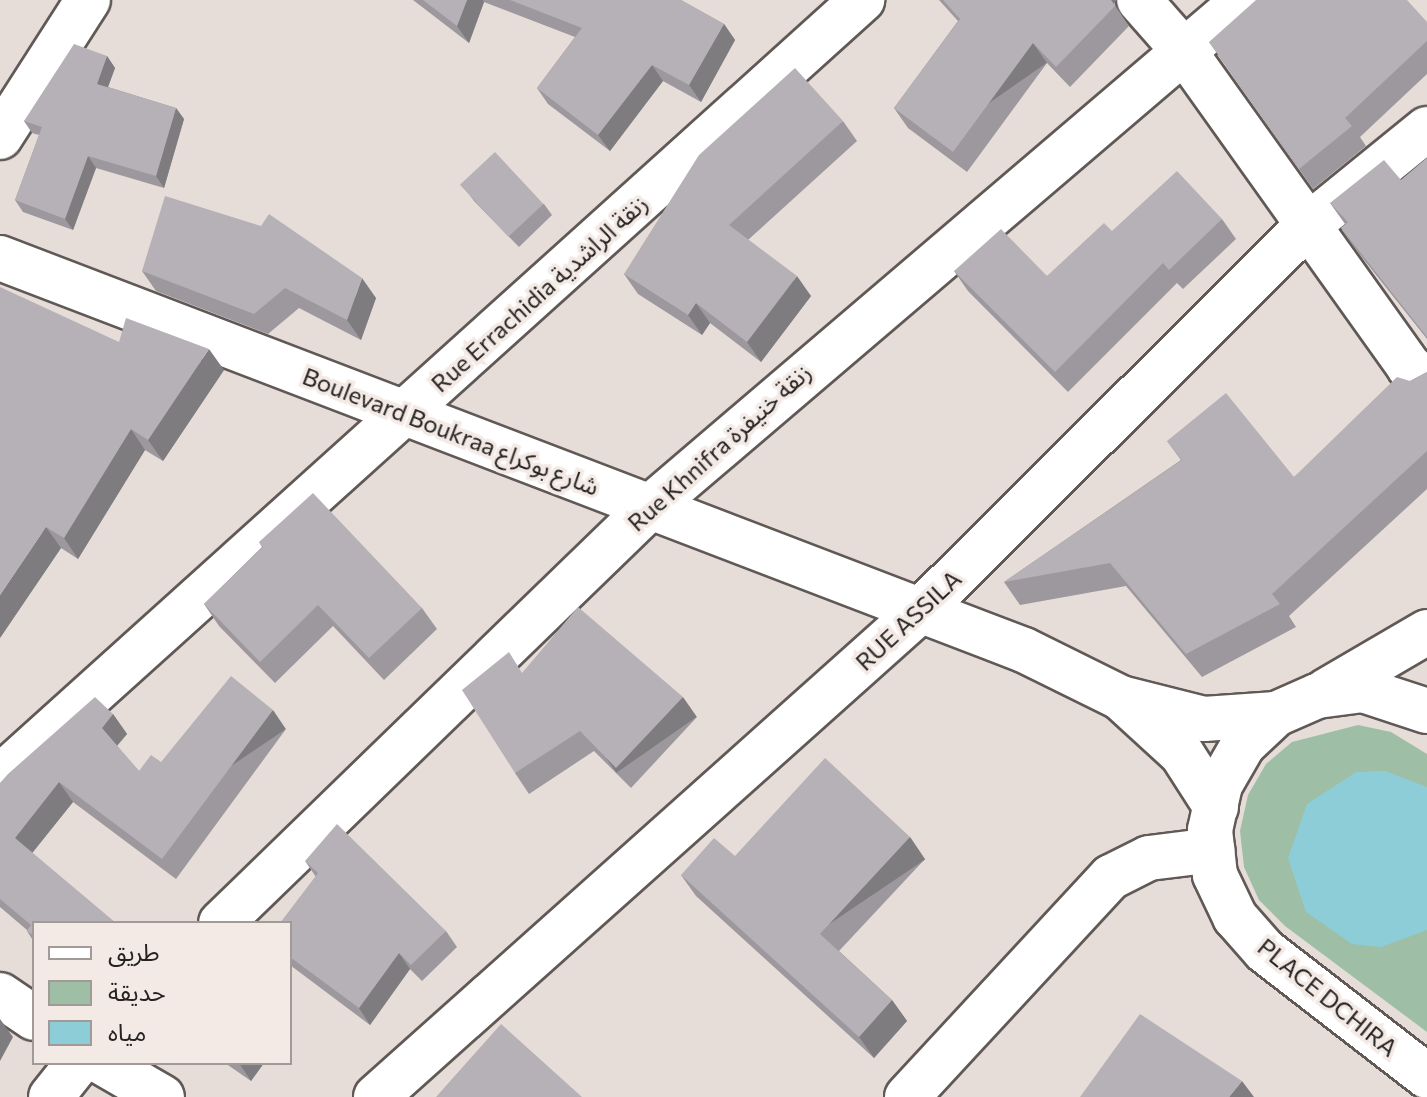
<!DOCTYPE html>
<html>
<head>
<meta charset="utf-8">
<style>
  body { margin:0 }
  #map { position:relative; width:1427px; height:1097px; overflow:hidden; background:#e6ddd9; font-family:Commissioner,"Noto Sans Arabic",sans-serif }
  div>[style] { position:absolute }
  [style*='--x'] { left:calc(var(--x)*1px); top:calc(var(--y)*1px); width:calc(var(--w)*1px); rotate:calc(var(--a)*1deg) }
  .green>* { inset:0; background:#9ebea6 }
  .water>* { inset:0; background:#8dcdd8 }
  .roads { filter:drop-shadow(2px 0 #605956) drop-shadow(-2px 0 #605956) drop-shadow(0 2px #605956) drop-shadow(0 -2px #605956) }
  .minor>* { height:44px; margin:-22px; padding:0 22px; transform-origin:22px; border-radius:22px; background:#fff }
  .wall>* { inset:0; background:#9d989d }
  .shaded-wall>* { inset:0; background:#7f7c80; transform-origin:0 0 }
  .building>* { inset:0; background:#b6b1b7; transform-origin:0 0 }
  span { translate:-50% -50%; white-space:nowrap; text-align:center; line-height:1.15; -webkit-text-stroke:7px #f3eae6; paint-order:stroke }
  .street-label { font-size:24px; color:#252220 }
  .legend { position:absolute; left:32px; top:921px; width:260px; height:144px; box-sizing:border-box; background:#f3eae6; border:2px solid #a19a97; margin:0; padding:10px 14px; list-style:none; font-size:24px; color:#252220 }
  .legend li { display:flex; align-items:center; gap:16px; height:40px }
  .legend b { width:40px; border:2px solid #a19a97 }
</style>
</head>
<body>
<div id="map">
  <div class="green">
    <div style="clip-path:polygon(1358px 725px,1391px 732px,1427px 754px,1427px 1032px,1285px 926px,1259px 900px,1244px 867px,1240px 831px,1248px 795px,1266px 764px,1292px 742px)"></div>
  </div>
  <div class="water">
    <div style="clip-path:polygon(1385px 771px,1427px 787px,1427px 930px,1381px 947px,1352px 944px,1306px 912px,1288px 858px,1307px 804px,1356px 772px)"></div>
  </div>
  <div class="roads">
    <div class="minor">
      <div style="--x:1139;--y:0;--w:68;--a:48.6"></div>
      <div style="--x:1184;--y:51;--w:388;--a:54.5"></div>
      <div style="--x:1409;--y:367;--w:22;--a:34"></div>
      <div style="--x:0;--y:137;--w:163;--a:-57.3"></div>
      <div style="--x:0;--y:258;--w:1096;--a:20.95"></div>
      <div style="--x:1024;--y:650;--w:108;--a:26.3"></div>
      <div style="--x:1121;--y:698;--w:86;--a:14.2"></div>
      <div style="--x:1204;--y:719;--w:72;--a:-4"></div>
      <div style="--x:1326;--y:691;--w:117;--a:-30.3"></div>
      <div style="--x:1123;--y:700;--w:80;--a:42.5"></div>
      <div style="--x:1182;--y:754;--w:63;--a:57.3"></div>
      <div style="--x:1427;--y:711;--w:67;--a:-161.8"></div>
      <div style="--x:1363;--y:690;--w:46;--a:172.6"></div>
      <div style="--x:1317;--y:696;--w:45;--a:156.3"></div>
      <div style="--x:1276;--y:714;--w:45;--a:136.8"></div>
      <div style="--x:1243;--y:745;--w:46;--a:119.9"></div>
      <div style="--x:1220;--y:785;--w:46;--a:102.5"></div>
      <div style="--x:1210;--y:830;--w:45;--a:83.7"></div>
      <div style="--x:1215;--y:875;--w:47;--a:64.5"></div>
      <div style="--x:1235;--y:917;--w:45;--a:48.6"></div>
      <div style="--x:1265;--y:951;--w:205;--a:37.7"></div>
      <div style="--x:0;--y:777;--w:1161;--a:-42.03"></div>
      <div style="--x:221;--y:923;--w:598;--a:-44.12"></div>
      <div style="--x:650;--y:507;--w:781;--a:-40.48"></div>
      <div style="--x:0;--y:995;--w:41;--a:34.1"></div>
      <div style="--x:103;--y:1063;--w:68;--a:30"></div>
      <div style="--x:51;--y:1097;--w:43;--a:-51.5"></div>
      <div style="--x:376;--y:1097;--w:731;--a:-41.78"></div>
      <div style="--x:921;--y:610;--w:542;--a:-44.85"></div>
      <div style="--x:1305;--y:228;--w:157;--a:-39.1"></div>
      <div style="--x:907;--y:1097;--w:300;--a:-47.2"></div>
      <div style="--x:1111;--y:877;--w:42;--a:-26.6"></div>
      <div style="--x:1149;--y:858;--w:64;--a:-7.1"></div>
    </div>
  </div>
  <div class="wall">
    <div style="clip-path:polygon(413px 0,681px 0,724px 24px,735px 40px,701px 102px,663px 81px,610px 151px,548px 104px,537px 88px,575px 37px,484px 2px,469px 43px)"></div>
    <div style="clip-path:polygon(939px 0,1116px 0,1114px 4px,1129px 26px,1070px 87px,1047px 63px,967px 172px,908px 128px,894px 108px,958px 21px)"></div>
    <div style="clip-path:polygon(1427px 22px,1427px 74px,1360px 137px,1366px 146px,1313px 189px,1209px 42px)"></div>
    <div style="clip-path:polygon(107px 56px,115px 68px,108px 87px,176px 108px,184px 119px,164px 188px,96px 168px,73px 230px,23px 212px,15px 200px,39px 135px,32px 133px,24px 121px)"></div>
    <div style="clip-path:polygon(843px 121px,857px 141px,748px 240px,811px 296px,761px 362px,710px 323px,702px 335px,638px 294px,624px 274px)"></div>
    <div style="clip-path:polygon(1427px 158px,1427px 339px,1357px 251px,1341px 228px,1345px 224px,1330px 203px,1401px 180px)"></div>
    <div style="clip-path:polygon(466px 190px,544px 204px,552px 215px,519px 247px,474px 201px)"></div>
    <div style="clip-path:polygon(1222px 219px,1236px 239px,1183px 289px,1177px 283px,1068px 392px,968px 291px,954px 271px,1047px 276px,1112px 231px)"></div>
    <div style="clip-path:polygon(142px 271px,376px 298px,361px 340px,299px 308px,268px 334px,156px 291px)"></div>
    <div style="clip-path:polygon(119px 342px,224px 370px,163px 461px,145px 450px,78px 559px,61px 548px,0 638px)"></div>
    <div style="clip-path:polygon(1427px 372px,1427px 489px,1289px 616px,1296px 627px,1202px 677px,1126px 586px,1020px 605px,1004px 582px,1181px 460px,1167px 441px,1294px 477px,1410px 381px)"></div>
    <div style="clip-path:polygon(259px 542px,422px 608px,437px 629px,384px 680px,333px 626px,275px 683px,219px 626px,204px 604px,262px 547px)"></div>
    <div style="clip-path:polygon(523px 672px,697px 717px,631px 788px,594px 751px,529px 794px,515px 773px)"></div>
    <div style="clip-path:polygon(113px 714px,127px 734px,117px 746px,139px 771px,161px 762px,286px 729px,176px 879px,73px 802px,32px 853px,34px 942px,27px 931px,27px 930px,0 907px,0 783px)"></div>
    <div style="clip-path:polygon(910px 837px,925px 859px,839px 951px,892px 1000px,907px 1021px,874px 1058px,696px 896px,681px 875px,735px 856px)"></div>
    <div style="clip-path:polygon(305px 861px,446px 931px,457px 947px,422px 981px,410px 969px,370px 1025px,290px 965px,290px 923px,316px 877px)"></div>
    <div style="clip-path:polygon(225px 1063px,264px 1063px,251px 1081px)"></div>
  </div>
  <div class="shaded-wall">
    <div style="clip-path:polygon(467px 0,483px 0,484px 2px,469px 43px,457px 26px)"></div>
    <div style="clip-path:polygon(1111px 0,1116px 0,1114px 4px,1129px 26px)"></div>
    <div style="clip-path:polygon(724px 24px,735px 40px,701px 102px,689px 85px)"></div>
    <div style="left:1033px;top:43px;width:24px;height:135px;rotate:55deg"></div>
    <div style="clip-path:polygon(107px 56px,115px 68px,105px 95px,97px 84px)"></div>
    <div style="clip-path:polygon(652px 65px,663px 81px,610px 151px,598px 135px)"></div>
    <div style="clip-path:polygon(176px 108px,184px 119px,164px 188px,156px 176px)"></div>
    <div style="clip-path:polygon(88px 156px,96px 168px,73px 230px,65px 219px)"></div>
    <div style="clip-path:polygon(797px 276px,811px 296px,761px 362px,747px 342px)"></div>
    <div style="clip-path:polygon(362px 278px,376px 298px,361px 340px,347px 320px)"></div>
    <div style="clip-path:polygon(696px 303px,710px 323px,702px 335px,688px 315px)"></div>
    <div style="clip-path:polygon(209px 349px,224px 370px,163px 461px,148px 440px)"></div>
    <div style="clip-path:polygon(131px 429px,145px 450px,78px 559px,64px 538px)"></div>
    <div style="clip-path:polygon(46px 527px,61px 548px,0 638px,0 595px)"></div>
    <div style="left:683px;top:697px;width:24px;height:98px;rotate:55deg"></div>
    <div style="left:273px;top:710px;width:23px;height:186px;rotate:56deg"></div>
    <div style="clip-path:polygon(113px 714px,127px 734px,115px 748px,102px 728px)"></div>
    <div style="clip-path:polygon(59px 782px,73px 802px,29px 857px,15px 838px)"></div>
    <div style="left:910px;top:837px;width:27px;height:132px;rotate:56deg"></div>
    <div style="clip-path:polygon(399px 953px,410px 969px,370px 1025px,359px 1008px)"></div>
    <div style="clip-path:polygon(892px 1000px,907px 1021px,874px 1058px,859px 1037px)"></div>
    <div style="clip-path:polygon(0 1019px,13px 1037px,0 1061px)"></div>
    <div style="clip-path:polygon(239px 1063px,264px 1063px,251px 1081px)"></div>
    <div style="clip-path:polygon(1242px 1081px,1254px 1097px,1229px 1097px)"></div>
  </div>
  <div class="building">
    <div style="clip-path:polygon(423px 0,467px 0,457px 26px)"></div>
    <div style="clip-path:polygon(510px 0,681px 0,724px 24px,689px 85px,652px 65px,598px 135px,537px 88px,582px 28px)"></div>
    <div style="clip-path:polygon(943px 0,1111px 0,1115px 6px,1056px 67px,1033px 43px,953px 152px,894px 108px,960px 19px)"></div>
    <div style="clip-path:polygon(1256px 0,1407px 0,1427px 22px,1427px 41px,1345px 118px,1352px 126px,1299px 169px,1209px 42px)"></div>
    <div style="clip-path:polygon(74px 44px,107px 56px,97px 84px,176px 108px,156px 176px,88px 156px,65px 219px,15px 200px,42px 127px,24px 121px)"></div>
    <div style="clip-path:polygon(795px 68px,843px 121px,729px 225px,797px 276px,747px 342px,696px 303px,688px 315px,624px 274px,699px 155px)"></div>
    <div style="left:495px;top:152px;width:71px;height:48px;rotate:47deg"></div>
    <div style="clip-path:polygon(1427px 158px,1427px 337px,1341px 228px,1348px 222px,1330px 203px,1384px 160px,1401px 180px)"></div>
    <div style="clip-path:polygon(1177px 171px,1222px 219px,1169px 270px,1163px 263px,1055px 372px,954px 271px,1001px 229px,1047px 276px,1104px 223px,1112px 231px)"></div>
    <div style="clip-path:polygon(165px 196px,261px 226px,269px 214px,362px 278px,347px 320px,285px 288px,254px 314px,142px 271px)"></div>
    <div style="clip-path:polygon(0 287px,119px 342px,126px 318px,209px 349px,148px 440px,131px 429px,64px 538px,46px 527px,0 595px)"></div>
    <div style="clip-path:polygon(1427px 372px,1427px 451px,1272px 594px,1280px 604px,1186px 654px,1110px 563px,1004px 582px,1182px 460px,1167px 441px,1226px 393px,1294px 477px,1397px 377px,1410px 381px)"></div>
    <div style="clip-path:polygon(313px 493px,422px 608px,369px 658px,318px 605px,260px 662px,204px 604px,263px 547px,259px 542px)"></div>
    <div style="clip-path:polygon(578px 607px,683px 697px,616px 768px,580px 731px,515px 773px,462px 690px,509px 652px,522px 673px)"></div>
    <div style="clip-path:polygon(231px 676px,273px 710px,162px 859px,59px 782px,15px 838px,116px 923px,34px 923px,34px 936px,27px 931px,31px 925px,0 899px,0 783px,8px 774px,95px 697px,113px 714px,102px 728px,139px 771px,151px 755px,161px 762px)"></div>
    <div style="clip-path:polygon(825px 758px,910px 837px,820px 934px,892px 1000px,859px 1037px,681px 875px,714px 838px,735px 856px)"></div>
    <div style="clip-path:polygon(337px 824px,446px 931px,411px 965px,399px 953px,359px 1008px,290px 957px,290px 923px,280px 923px,318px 873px,305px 861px)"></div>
    <div style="clip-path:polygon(1140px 1014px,1242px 1081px,1229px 1097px,1080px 1097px)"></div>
    <div style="clip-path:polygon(501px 1024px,582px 1097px,436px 1097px)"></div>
  </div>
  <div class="street-label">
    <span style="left:539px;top:293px;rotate:-42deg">Rue Errachidia زنقة الراشدية</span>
    <span style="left:451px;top:431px;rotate:21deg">Boulevard Boukraa شارع بوكراع</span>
    <span style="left:719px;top:447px;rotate:-42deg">Rue Khnifra زنقة خنيفرة</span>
    <span style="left:908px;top:620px;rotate:-43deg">RUE ASSILA</span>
    <span style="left:1328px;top:997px;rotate:39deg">PLACE DCHIRA</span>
  </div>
  <ul class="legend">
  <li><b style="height:10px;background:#fff"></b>طريق</li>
  <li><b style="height:22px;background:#9ebea6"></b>حديقة</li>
  <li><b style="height:22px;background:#8dcdd8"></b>مياه</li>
  </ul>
</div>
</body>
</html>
